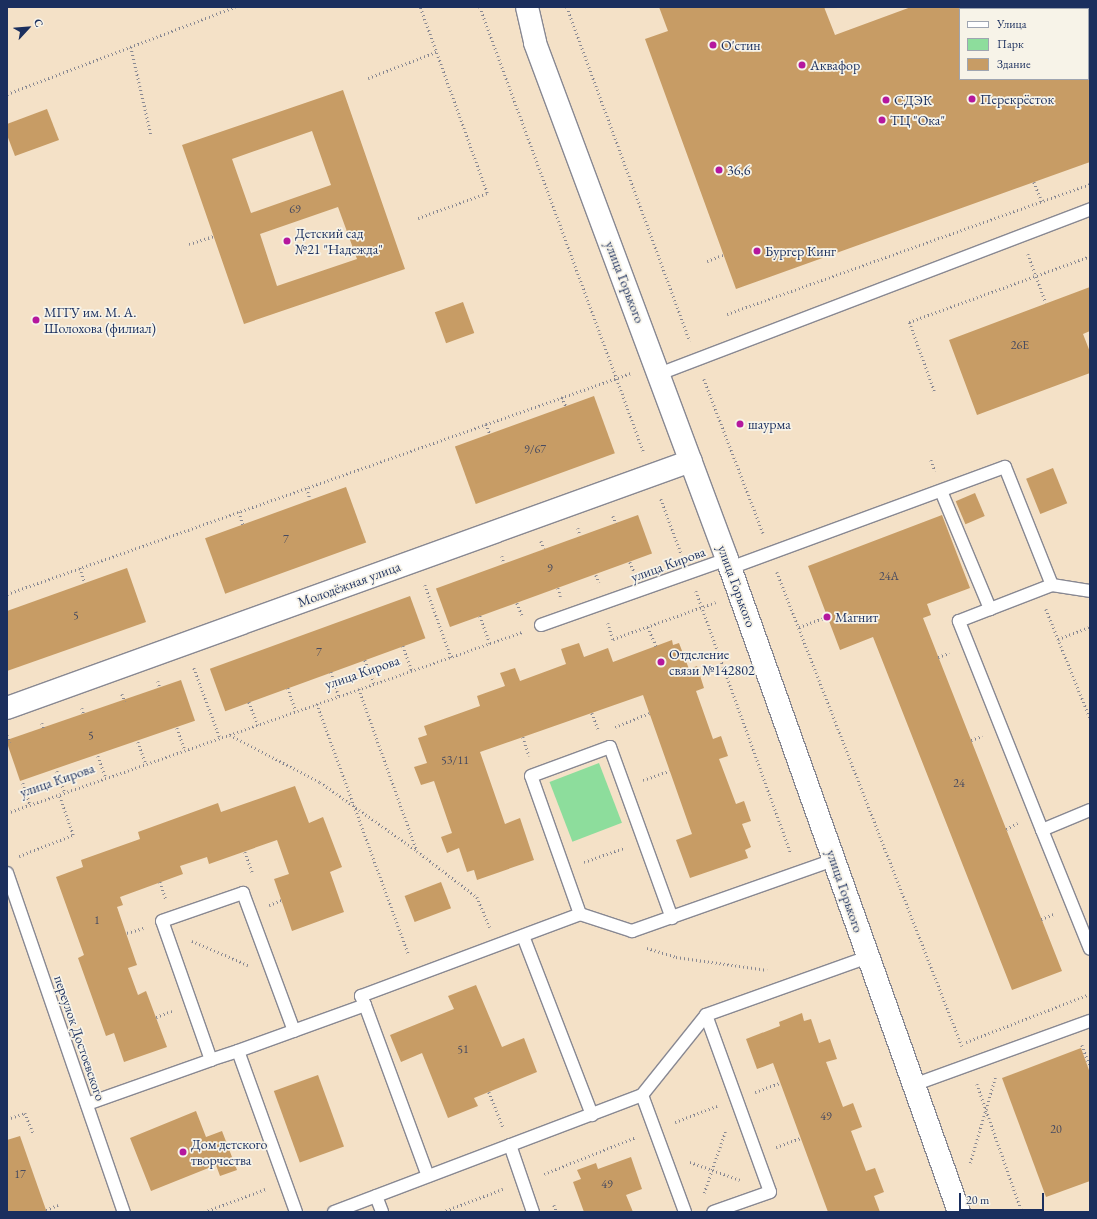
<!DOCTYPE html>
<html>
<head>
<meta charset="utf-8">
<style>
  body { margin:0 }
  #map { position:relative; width:1097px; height:1219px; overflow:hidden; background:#f4e1c7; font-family:"EB Garamond",serif }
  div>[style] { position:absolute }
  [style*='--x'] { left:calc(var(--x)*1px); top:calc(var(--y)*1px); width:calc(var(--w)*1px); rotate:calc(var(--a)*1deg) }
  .green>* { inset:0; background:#8ddd9c; transform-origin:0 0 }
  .building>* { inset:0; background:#c79c65; transform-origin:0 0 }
  .path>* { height:2.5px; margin-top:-1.25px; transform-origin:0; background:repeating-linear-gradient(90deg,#888892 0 1px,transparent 0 4px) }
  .roads { filter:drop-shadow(1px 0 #888892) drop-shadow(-1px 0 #888892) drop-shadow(0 1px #888892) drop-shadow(0 -1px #888892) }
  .service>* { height:12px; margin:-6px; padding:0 6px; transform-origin:6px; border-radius:6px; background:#fff }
  .minor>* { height:22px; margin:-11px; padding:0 11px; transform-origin:11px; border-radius:11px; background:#fff }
  .tertiary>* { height:22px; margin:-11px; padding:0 11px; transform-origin:11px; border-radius:11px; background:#fff }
  .dots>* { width:11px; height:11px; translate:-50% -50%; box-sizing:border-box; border:2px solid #f7f3e8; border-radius:50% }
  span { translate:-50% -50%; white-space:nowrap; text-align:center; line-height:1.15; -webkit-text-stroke:3.5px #f7f3e8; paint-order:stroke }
  .number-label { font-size:12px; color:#464a60 }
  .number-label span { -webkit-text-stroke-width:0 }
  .poi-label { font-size:14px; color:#1b2f5e }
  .left { translate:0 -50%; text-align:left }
  .street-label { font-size:14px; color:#1b2f5e }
  .frame { position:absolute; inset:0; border:8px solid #1b2f5e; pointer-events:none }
  .legend { position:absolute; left:959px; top:8px; width:130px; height:72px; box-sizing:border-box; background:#f7f3e8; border:1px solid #9fa5b1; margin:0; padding:5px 7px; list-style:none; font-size:12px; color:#1b2f5e }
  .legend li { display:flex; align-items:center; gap:8px; height:20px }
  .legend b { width:20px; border:1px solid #9fa5b1 }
  .north { position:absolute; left:8px; top:8px; width:40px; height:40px; -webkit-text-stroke:3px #f7f3e8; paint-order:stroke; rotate:64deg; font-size:11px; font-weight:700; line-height:16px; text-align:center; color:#1b2f5e }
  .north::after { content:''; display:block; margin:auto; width:14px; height:18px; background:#1b2f5e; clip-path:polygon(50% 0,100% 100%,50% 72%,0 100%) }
  .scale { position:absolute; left:959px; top:1193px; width:85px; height:18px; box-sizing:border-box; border:2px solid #1b2f5e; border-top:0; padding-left:5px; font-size:12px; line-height:14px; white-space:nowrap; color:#1b2f5e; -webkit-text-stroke:3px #f7f3e8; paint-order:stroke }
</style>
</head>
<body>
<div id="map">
  <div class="green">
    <div style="left:599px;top:763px;width:64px;height:53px;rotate:69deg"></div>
  </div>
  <div class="building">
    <div style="clip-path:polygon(evenodd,659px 7px,824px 7px,835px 35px,911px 7px,1090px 7px,1090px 162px,736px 289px,645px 39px,668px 31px,659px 7px,960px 9px,1088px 9px,1088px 79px,960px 79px,960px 9px)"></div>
    <div style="clip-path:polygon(evenodd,343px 90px,405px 269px,244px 324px,182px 145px,343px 90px,312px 131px,331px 185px,251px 213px,232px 159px,312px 131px,343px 90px,338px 207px,357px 259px,277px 286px,260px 234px,338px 207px)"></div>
    <div style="clip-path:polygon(47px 109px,59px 140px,15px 156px,7px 135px,7px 124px)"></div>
    <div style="clip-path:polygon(1090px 287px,1090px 331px,1083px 334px,1090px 352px,1090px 373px,977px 415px,949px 340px)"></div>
    <div style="left:463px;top:302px;width:33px;height:30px;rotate:70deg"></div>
    <div style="left:594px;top:396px;width:61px;height:148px;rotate:70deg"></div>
    <div style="left:1053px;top:468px;width:38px;height:29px;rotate:68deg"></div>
    <div style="left:346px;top:487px;width:59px;height:150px;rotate:70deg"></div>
    <div style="left:975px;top:493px;width:25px;height:21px;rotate:67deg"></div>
    <div style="left:638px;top:515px;width:41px;height:215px;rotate:70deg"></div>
    <div style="clip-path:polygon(942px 515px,970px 588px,927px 604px,931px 615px,923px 618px,1062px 971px,1012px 990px,873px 637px,840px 650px,808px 566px)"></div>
    <div style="clip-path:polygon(127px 568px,146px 622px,7px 671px,7px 611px)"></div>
    <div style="left:410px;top:596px;width:45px;height:213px;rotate:70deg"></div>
    <div style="clip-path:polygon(672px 640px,673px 645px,679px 643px,689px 669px,697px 666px,704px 688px,696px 691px,713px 739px,721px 736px,728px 756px,719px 759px,736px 804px,744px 801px,751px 821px,742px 824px,751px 847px,745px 850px,748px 858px,690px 878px,676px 840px,692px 834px,643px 695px,480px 752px,505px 824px,520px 818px,534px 860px,477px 880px,474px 870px,467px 872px,459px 848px,447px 853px,441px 837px,452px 833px,434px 781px,421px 785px,414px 767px,427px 763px,418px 738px,427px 735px,424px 726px,480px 706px,477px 696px,505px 686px,500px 673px,515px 668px,520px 681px,566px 664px,561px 649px,579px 643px,584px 657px,608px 648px,613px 662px)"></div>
    <div style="left:181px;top:680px;width:43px;height:185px;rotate:71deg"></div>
    <div style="clip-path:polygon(295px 786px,309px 823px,323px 817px,342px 867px,330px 872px,344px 912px,292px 931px,274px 879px,289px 874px,277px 840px,209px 864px,207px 857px,180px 866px,183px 874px,120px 897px,123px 905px,117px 907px,137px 965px,128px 968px,138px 995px,146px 991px,167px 1047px,124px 1062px,114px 1033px,106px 1036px,78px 958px,84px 955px,56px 877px,83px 867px,81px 860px,140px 839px,138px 832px,218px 803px,221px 812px)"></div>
    <div style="left:441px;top:882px;width:28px;height:39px;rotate:69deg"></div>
    <div style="clip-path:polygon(476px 985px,502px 1047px,524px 1038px,537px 1072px,474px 1098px,478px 1106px,448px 1118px,422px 1053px,401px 1062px,390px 1035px,454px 1009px,448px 996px)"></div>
    <div style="clip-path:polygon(802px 1013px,804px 1021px,811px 1019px,819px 1043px,830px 1039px,837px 1059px,826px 1062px,843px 1107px,853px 1103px,862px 1127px,851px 1131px,866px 1171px,875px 1168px,884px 1192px,874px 1196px,880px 1212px,828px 1212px,773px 1063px,757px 1069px,746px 1039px,780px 1026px,779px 1022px)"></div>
    <div style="clip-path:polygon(1081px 1048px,1090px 1073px,1090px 1181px,1046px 1197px,1002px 1078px)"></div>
    <div style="left:318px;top:1075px;width:76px;height:47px;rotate:70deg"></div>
    <div style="clip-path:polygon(196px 1111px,206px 1137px,222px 1131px,237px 1170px,220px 1176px,216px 1165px,151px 1191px,130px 1138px)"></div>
    <div style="clip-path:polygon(20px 1136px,46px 1210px,46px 1212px,7px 1212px,7px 1140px)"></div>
    <div style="clip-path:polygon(631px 1157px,642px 1189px,626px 1195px,633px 1212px,584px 1212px,573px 1182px,581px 1179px,577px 1170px,596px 1163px,598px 1169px)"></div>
  </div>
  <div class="path">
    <div style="--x:480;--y:7;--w:474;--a:69.8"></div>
    <div style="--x:567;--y:7;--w:356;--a:69.8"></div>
    <div style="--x:131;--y:47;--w:89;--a:77.1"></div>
    <div style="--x:368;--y:78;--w:73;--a:-20.9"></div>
    <div style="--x:7;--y:94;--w:244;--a:-20.9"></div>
    <div style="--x:1034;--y:182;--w:22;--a:68"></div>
    <div style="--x:418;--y:218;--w:73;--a:-19.9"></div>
    <div style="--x:487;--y:193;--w:198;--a:-109.8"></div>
    <div style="--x:189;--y:244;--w:26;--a:-18"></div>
    <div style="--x:1028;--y:254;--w:52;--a:69.8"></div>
    <div style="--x:707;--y:261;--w:17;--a:-21"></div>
    <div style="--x:727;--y:314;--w:386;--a:-19.7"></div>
    <div style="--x:704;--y:379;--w:165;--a:69"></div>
    <div style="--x:934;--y:391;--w:73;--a:-109.9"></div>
    <div style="--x:909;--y:322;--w:193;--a:-20"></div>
    <div style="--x:562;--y:397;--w:10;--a:66"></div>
    <div style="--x:486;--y:424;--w:11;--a:68"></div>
    <div style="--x:931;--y:460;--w:12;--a:70"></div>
    <div style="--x:307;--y:488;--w:11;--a:75"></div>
    <div style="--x:661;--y:499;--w:58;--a:69.7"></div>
    <div style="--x:239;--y:512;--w:13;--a:72"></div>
    <div style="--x:613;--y:516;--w:8;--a:67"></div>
    <div style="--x:578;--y:528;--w:7;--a:74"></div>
    <div style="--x:541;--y:541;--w:8;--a:67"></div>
    <div style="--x:502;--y:556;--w:7;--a:74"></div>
    <div style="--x:630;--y:562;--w:10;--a:66"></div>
    <div style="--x:80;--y:568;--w:16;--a:72"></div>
    <div style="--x:777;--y:572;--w:509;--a:68.68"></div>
    <div style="--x:596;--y:575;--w:8;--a:67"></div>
    <div style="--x:425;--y:585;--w:77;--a:70.1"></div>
    <div style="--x:558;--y:588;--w:9;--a:72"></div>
    <div style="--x:696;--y:591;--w:279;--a:70.1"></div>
    <div style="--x:7;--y:594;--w:662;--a:-19.5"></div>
    <div style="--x:517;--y:603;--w:13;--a:67"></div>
    <div style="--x:1046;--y:609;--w:118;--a:68"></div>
    <div style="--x:480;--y:616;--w:29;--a:70"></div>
    <div style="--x:608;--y:623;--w:17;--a:73"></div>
    <div style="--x:613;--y:639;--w:109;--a:-19.8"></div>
    <div style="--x:648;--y:627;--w:21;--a:67"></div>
    <div style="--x:799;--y:627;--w:30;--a:-20"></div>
    <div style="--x:1058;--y:639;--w:34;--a:-21"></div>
    <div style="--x:403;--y:646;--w:27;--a:70"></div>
    <div style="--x:938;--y:657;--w:12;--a:-20"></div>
    <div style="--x:365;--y:660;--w:26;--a:69"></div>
    <div style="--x:194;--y:668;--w:75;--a:69.6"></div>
    <div style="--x:331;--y:672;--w:25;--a:72"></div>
    <div style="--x:158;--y:681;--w:7;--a:74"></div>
    <div style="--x:288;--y:688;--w:24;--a:71"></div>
    <div style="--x:359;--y:689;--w:172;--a:70.3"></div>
    <div style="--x:122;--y:694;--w:8;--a:67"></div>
    <div style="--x:249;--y:702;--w:25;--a:69"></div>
    <div style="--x:317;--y:704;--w:267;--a:69.9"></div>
    <div style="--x:82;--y:708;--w:7;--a:74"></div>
    <div style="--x:592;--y:713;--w:17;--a:69"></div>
    <div style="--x:42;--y:723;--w:7;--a:74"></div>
    <div style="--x:615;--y:727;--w:37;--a:-22"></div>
    <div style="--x:177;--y:728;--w:23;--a:70"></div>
    <div style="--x:7;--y:735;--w:8;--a:67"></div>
    <div style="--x:230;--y:735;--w:102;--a:27.6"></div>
    <div style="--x:320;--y:782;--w:119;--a:35.4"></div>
    <div style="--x:417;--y:851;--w:76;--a:37.5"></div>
    <div style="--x:477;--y:897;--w:33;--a:67"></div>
    <div style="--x:523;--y:737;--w:20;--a:72"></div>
    <div style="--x:971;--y:740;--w:12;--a:-20"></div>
    <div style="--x:138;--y:742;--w:23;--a:70"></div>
    <div style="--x:98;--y:756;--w:23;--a:70"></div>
    <div style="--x:57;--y:771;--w:23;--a:70"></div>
    <div style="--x:643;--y:780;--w:28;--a:-19"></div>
    <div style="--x:23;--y:783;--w:23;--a:72"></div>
    <div style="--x:7;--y:813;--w:546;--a:-19.36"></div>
    <div style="--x:1006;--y:829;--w:13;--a:-27"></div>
    <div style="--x:245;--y:852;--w:23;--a:70"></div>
    <div style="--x:19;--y:856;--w:58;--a:-21.3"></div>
    <div style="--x:73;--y:835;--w:42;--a:-109.3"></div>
    <div style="--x:584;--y:862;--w:42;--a:-19.3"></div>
    <div style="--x:160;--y:882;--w:18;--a:71"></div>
    <div style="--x:269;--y:905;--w:14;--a:-21"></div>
    <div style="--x:1041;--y:919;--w:14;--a:-21"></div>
    <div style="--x:127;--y:933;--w:17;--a:-17"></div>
    <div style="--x:192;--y:941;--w:61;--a:23.2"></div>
    <div style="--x:647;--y:948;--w:30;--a:17"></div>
    <div style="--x:676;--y:957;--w:92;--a:8.1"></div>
    <div style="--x:156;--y:1017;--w:17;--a:-21"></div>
    <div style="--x:966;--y:1042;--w:133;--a:-21.2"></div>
    <div style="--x:1082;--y:1045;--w:22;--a:69"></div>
    <div style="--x:977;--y:1084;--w:136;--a:70.6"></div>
    <div style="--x:489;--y:1092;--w:38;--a:68"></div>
    <div style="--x:755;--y:1092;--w:27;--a:-20"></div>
    <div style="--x:7;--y:1119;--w:19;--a:-18"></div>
    <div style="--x:25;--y:1113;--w:22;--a:68"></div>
    <div style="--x:675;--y:1122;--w:45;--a:-20.9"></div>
    <div style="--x:776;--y:1147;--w:27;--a:-20"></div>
    <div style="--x:690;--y:1162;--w:53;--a:19.8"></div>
    <div style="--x:970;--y:1163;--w:89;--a:-73.6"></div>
    <div style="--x:544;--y:1174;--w:99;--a:-21.9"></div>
    <div style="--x:704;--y:1193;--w:65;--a:-71"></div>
    <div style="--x:554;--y:1205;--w:8;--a:67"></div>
    <div style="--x:46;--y:1210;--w:13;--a:-23"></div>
    <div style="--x:204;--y:1212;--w:66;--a:-20.4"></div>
    <div style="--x:442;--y:1212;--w:65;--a:-20.7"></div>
  </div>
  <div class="roads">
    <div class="service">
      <div style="--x:659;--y:374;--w:462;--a:-20.9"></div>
      <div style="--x:941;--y:491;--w:128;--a:67.4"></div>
      <div style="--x:730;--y:568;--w:293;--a:-20.2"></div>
      <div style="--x:1005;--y:467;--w:127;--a:68.3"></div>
      <div style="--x:541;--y:625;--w:197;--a:-19.5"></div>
      <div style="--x:1090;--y:810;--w:52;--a:157.4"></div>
      <div style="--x:1042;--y:830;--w:128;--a:68"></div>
      <div style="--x:1042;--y:830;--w:225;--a:-111.7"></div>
      <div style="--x:959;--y:621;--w:100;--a:-21.2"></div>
      <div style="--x:1052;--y:585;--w:38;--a:9"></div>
      <div style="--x:7;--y:873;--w:359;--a:71"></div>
      <div style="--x:580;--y:914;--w:146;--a:-109.5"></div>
      <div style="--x:531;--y:776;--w:84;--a:-20.2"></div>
      <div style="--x:610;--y:747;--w:182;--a:70.1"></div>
      <div style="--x:523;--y:936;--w:192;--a:68.9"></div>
      <div style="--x:365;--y:1005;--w:182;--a:69.8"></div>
      <div style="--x:706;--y:1015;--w:188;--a:70.1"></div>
      <div style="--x:770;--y:1192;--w:60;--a:160.7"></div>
      <div style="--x:238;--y:1051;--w:28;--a:162"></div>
      <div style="--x:211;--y:1060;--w:147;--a:-109.4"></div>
      <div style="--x:162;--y:921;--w:86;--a:-19.1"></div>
      <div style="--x:243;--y:893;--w:147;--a:69.7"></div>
      <div style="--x:913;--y:1085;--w:188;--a:-19.9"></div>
      <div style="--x:642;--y:1095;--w:125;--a:69.8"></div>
      <div style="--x:87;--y:1104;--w:132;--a:-19.5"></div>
      <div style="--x:510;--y:1145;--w:71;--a:71.1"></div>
      <div style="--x:376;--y:1196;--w:17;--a:69"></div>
      <div style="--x:296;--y:1212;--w:171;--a:-109.8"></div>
      <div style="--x:238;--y:1051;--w:135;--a:-19.9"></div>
      <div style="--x:365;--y:1005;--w:10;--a:-114"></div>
      <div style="--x:361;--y:996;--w:234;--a:-20.5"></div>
      <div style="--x:580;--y:914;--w:55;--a:18.1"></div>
      <div style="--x:632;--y:931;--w:214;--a:-19.4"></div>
      <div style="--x:334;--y:1212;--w:329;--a:-20.8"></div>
      <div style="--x:642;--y:1095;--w:102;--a:-51.3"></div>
      <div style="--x:706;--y:1015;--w:172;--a:-19.7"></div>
    </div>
    <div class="minor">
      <div style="--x:7;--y:708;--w:727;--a:-19.86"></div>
    </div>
    <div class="tertiary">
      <div style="--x:527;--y:7;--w:37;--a:77"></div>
      <div style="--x:535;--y:43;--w:551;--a:69.59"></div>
      <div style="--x:727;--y:559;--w:693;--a:70.44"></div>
    </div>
  </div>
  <div class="dots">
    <div style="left:713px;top:45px;background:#b5179e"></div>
    <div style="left:802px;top:65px;background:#b5179e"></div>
    <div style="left:972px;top:99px;background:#b5179e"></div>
    <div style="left:886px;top:100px;background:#b5179e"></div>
    <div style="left:882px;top:120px;background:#b5179e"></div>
    <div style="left:719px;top:170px;background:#b5179e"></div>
    <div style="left:287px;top:241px;background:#b5179e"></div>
    <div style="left:757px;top:251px;background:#b5179e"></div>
    <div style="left:36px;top:320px;background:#b5179e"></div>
    <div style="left:740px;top:424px;background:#b5179e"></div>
    <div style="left:827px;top:617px;background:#b5179e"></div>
    <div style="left:661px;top:662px;background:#b5179e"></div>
    <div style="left:183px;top:1152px;background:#b5179e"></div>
  </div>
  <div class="number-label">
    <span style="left:295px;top:210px">69</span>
    <span style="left:1020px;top:346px">26Е</span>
    <span style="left:535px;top:450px">9/67</span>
    <span style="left:286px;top:540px">7</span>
    <span style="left:550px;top:569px">9</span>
    <span style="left:889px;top:577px">24А</span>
    <span style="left:76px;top:616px">5</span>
    <span style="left:319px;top:653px">7</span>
    <span style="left:91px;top:736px">5</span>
    <span style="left:455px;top:761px">53/11</span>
    <span style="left:959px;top:784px">24</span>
    <span style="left:97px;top:921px">1</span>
    <span style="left:463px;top:1050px">51</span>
    <span style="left:826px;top:1117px">49</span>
    <span style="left:1056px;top:1130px">20</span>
    <span style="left:20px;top:1175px">17</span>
    <span style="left:607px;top:1185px">49</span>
  </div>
  <div class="poi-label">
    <span class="left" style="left:721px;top:45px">О'стин</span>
    <span class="left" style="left:810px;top:65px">Аквафор</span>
    <span class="left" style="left:980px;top:99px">Перекрёсток</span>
    <span class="left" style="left:894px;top:100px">СДЭК</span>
    <span class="left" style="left:890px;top:120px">ТЦ "Ока"</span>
    <span class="left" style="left:727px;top:170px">36,6</span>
    <span class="left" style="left:295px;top:241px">Детский сад<br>№21 "Надежда"</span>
    <span class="left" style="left:765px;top:251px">Бургер Кинг</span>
    <span class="left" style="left:44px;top:320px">МГГУ им. М. А.<br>Шолохова (филиал)</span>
    <span class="left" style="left:748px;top:424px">шаурма</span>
    <span class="left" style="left:835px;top:617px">Магнит</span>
    <span class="left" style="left:669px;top:662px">Отделение<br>связи №142802</span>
    <span class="left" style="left:191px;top:1152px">Дом детского<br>творчества</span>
  </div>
  <div class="street-label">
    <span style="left:625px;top:282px;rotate:69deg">улица Горького</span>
    <span style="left:668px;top:564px;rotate:-20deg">улица Кирова</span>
    <span style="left:349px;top:584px;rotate:-20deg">Молодёжная улица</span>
    <span style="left:737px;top:586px;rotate:70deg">улица Горького</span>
    <span style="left:362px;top:672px;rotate:-19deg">улица Кирова</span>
    <span style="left:57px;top:780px;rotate:-19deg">улица Кирова</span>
    <span style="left:845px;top:891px;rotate:71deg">улица Горького</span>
    <span style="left:80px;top:1038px;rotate:71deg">переулок Достоевского</span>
  </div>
  <div class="frame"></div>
  <ul class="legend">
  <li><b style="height:5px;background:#fff"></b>Улица</li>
  <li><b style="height:11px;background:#8ddd9c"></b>Парк</li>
  <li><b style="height:11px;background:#c79c65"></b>Здание</li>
  </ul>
  <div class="north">С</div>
  <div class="scale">20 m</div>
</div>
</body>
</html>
